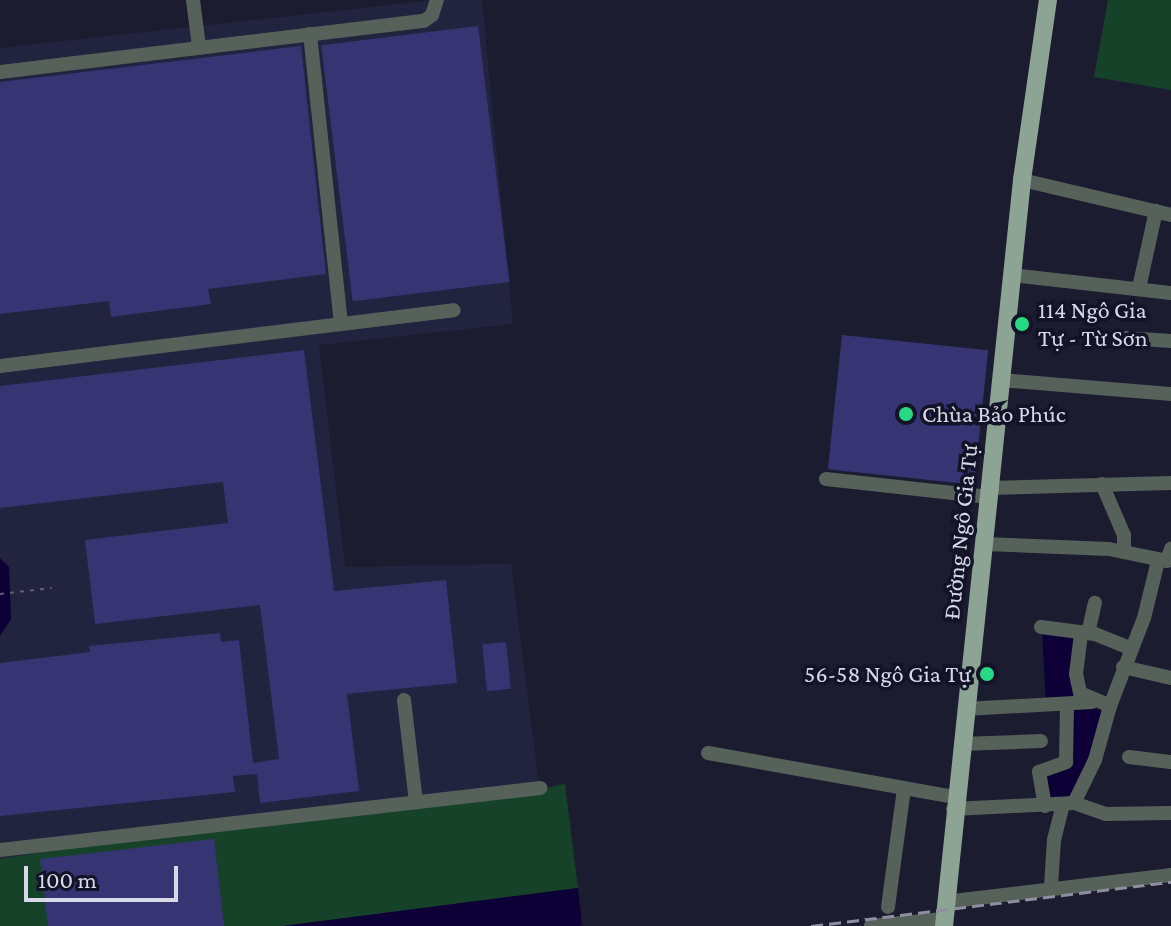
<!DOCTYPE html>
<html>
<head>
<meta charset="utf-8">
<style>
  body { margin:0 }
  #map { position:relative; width:1171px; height:926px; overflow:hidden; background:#1c1c31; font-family:"Crimson Pro",serif }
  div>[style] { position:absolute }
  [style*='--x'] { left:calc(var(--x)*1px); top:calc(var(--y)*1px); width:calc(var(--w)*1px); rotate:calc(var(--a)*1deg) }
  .built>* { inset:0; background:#22233e }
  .green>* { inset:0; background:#16422a }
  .water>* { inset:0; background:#0c0037 }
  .building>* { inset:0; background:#373473; transform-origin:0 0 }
  .path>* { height:2px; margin-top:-1px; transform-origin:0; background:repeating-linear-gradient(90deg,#606073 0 4px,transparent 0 10px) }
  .minor>* { height:14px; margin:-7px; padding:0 7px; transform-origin:7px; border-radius:7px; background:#56615a }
  .major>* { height:18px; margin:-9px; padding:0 9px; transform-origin:9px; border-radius:9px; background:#8da495 }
  .rail>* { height:3px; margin-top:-1.5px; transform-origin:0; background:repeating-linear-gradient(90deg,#8d8e9f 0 12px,transparent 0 18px) }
  .dots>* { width:22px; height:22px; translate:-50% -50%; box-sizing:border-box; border:4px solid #131327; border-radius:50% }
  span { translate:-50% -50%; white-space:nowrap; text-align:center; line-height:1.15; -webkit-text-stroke:7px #131327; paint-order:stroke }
  .poi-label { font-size:24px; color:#d8d9e8 }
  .left { translate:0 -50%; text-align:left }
  .right { translate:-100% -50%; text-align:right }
  .street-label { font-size:24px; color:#d8d9e8 }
  .scale { position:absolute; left:24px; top:866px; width:154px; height:36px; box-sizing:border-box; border:4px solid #d8d9e8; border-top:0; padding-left:10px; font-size:24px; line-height:28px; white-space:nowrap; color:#d8d9e8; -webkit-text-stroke:6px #131327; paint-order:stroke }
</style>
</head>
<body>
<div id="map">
  <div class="built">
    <div style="clip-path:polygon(434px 0,482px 0,513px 324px,319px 345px,345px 567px,511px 564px,541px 800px,0 861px,0 48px)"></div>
  </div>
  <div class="green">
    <div style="clip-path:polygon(1108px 0,1171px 0,1171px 90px,1094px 77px)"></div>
    <div style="clip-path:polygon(565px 784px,578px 888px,283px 926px,0 926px,0 859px,195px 829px,498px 798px)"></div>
  </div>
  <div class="water">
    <div style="clip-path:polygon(0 558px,9px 567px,11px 619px,0 636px)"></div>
    <div style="clip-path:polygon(1042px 630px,1076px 635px,1082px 700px,1046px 705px)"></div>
    <div style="clip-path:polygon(1084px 706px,1103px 711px,1077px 795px,1048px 801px,1042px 776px,1069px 765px,1069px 708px)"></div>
    <div style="clip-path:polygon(578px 888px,582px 925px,578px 926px,283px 926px)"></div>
  </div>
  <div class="building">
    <div style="left:478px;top:26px;width:258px;height:158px;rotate:83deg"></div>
    <div style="clip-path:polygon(301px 46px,326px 274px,208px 289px,211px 304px,111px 317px,109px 301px,0 314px,0 82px)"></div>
    <div style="left:842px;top:335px;width:147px;height:135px;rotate:6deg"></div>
    <div style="clip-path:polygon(304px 350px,334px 591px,446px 580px,457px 683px,347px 694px,359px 791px,260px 803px,257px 774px,233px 776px,235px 792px,0 816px,0 663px,90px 652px,89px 646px,220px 633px,221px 642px,239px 640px,253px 763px,279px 759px,260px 605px,95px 624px,85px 540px,228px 523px,223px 482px,0 508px,0 386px)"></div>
    <div style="left:506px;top:642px;width:47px;height:24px;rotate:84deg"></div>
    <div style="clip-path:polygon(214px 839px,224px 926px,48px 926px,40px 859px)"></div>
  </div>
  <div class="path">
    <div style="--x:0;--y:594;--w:52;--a:-6.6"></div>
  </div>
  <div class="minor">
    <div style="--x:193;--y:0;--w:47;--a:82.7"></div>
    <div style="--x:310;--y:34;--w:291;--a:83.9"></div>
    <div style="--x:0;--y:72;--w:427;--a:-6.9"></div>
    <div style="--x:424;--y:21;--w:10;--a:-37"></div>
    <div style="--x:432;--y:15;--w:16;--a:-72"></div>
    <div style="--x:1022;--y:180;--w:153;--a:13.2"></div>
    <div style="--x:1012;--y:275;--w:160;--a:6.5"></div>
    <div style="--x:1139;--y:288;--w:79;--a:-77.6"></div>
    <div style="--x:1125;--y:338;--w:46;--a:3.7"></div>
    <div style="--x:0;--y:366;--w:457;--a:-7"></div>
    <div style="--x:1000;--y:380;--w:172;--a:4.7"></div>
    <div style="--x:826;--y:479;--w:164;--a:6.3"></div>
    <div style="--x:1102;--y:484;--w:56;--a:66.7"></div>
    <div style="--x:1124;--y:535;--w:17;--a:90"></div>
    <div style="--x:990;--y:488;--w:181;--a:-1.6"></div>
    <div style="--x:984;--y:544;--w:125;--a:2.3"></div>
    <div style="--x:1109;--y:549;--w:59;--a:11.7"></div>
    <div style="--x:1167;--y:561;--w:13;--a:-72"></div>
    <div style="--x:1041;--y:627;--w:54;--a:7.4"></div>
    <div style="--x:1095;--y:634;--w:38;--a:22"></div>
    <div style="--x:1088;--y:633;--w:31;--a:-77"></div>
    <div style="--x:1081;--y:634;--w:40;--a:97.1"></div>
    <div style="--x:1076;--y:674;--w:19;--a:78"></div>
    <div style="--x:1080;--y:693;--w:33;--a:23"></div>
    <div style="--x:1110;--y:706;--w:94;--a:-68.9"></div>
    <div style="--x:1144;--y:618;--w:59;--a:-76.2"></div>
    <div style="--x:1123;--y:667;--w:49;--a:12.9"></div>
    <div style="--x:404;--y:700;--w:103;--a:83.3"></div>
    <div style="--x:965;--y:709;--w:127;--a:-3.2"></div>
    <div style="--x:961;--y:744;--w:80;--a:-2.1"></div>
    <div style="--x:708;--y:753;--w:251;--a:10.1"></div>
    <div style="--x:1129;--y:757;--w:42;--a:6.8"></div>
    <div style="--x:1074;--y:803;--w:48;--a:-64"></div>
    <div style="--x:1095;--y:760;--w:56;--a:-74.5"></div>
    <div style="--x:1074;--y:803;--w:34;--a:19"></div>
    <div style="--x:1106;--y:814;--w:65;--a:-0.9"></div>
    <div style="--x:1045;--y:806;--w:35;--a:-100"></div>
    <div style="--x:1039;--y:772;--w:29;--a:-20"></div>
    <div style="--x:1066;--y:762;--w:56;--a:-89"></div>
    <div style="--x:953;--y:809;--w:121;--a:-2.8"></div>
    <div style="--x:0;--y:850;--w:544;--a:-6.55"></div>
    <div style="--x:1051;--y:886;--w:46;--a:-86.3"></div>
    <div style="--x:1054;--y:840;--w:36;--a:-76"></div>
    <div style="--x:945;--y:902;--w:228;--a:-6.8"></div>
    <div style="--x:888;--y:907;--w:120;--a:-82.3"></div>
    <div style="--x:871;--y:926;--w:73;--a:-5.5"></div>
  </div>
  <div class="major">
    <div style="--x:944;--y:926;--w:750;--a:-84.03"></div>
    <div style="--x:1022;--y:180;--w:182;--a:-81.8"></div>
  </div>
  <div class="rail">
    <div style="--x:811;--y:926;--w:363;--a:-7"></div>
  </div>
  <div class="dots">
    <div style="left:1022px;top:324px;background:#28d885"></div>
    <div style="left:906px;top:414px;background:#28d885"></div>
    <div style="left:987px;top:674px;background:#28d885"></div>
  </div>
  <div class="poi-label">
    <span class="left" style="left:1038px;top:324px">114 Ngô Gia<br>Tự - Từ Sơn</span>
    <span class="left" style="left:922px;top:414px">Chùa Bảo Phúc</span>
    <span class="right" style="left:971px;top:674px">56-58 Ngô Gia Tự</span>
  </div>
  <div class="street-label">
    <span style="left:960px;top:532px;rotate:-84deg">Đường Ngô Gia Tự</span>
  </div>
  <div class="scale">100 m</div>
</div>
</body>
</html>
